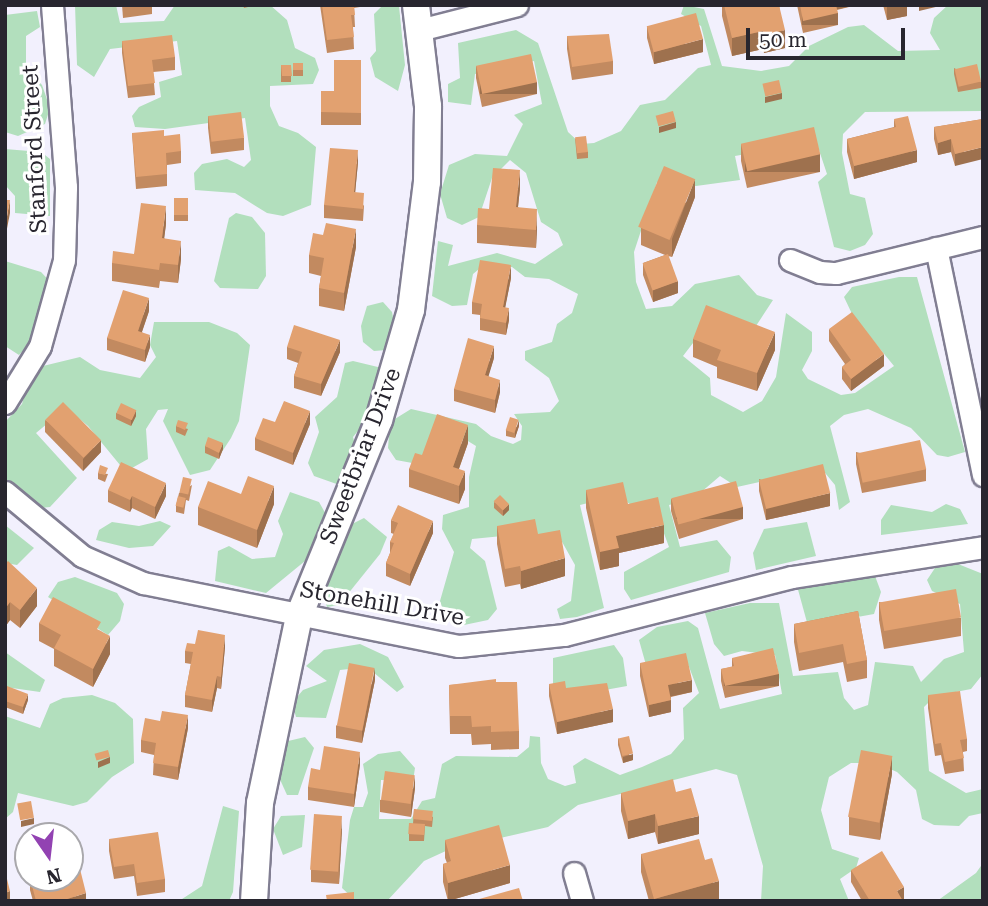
<!DOCTYPE html>
<html>
<head>
<meta charset="utf-8">
<style>
  body { margin:0 }
  #map { position:relative; width:988px; height:906px; overflow:hidden; background:#f2f0fd; font-family:"Roboto Serif",serif }
  div>[style] { position:absolute }
  [style*='--x'] { left:calc(var(--x)*1px); top:calc(var(--y)*1px); width:calc(var(--w)*1px); rotate:calc(var(--a)*1deg) }
  .green>* { inset:0; background:#b2dfbd }
  .roads { filter:drop-shadow(2px 0 #817e92) drop-shadow(-2px 0 #817e92) drop-shadow(0 2px #817e92) drop-shadow(0 -2px #817e92) }
  .minor>* { height:21px; margin:-10.5px; padding:0 10.5px; transform-origin:10.5px; border-radius:10.5px; background:#fff }
  .tertiary>* { height:26px; margin:-13px; padding:0 13px; transform-origin:13px; border-radius:13px; background:#fff }
  .wall>* { inset:0; background:#c28a60; transform-origin:0 0 }
  .shaded-wall>* { inset:0; background:#9e714e; transform-origin:0 0 }
  .building>* { inset:0; background:#e2a170; transform-origin:0 0 }
  span { translate:-50% -50%; white-space:nowrap; text-align:center; line-height:1.15; -webkit-text-stroke:6px #fff; paint-order:stroke }
  .street-label { font-size:23px; color:#28262f }
  .frame { position:absolute; inset:0; border:7px solid #28262f; pointer-events:none }
  .north { position:absolute; left:14px; top:822px; width:70px; height:70px; box-sizing:border-box; background:#fff; border:2px solid #a9a8ac; border-radius:50%; rotate:166deg; font-size:19px; font-weight:700; line-height:28px; text-align:center; color:#28262f }
  .north::after { content:''; display:block; margin:auto; width:24px; height:32px; background:#9242b2; clip-path:polygon(50% 0,100% 100%,50% 72%,0 100%) }
  .scale { position:absolute; left:746px; top:28px; width:159px; height:32px; box-sizing:border-box; border:4px solid #28262f; border-top:0; padding-left:9px; font-size:21px; line-height:24px; white-space:nowrap; color:#28262f; -webkit-text-stroke:5px #fff; paint-order:stroke }
</style>
</head>
<body>
<div id="map">
  <div class="green">
    <div style="clip-path:polygon(75px 5px,116px 5px,120px 23px,164px 21px,175px 5px,270px 5px,287px 20px,295px 48px,315px 58px,319px 70px,313px 84px,270px 86px,270px 106px,279px 126px,298px 133px,316px 147px,311px 205px,283px 216px,267px 213px,235px 193px,195px 190px,194px 173px,202px 164px,227px 159px,244px 167px,251px 160px,245px 118px,165px 129px,135px 127px,132px 116px,139px 107px,161px 97px,159px 82px,182px 75px,177px 41px,110px 49px,94px 77px,77px 65px)"></div>
    <div style="clip-path:polygon(383px 5px,399px 6px,405px 65px,398px 91px,375px 77px,370px 58px,376px 51px,374px 14px)"></div>
    <div style="clip-path:polygon(684px 5px,704px 9px,722px 66px,761px 71px,789px 66px,809px 46px,848px 27px,864px 25px,898px 51px,940px 50px,930px 33px,934px 18px,948px 5px,983px 5px,983px 111px,865px 112px,843px 134px,842px 153px,850px 194px,865px 198px,873px 234px,865px 245px,850px 251px,834px 247px,818px 182px,827px 174px,816px 141px,735px 156px,740px 180px,696px 186px,657px 182px,634px 252px,636px 282px,646px 309px,672px 306px,695px 284px,739px 275px,757px 295px,773px 300px,756px 326px,713px 317px,683px 356px,710px 378px,711px 395px,743px 412px,762px 401px,776px 377px,786px 313px,812px 332px,812px 351px,802px 370px,808px 379px,841px 395px,855px 393px,894px 366px,853px 316px,844px 297px,852px 287px,899px 277px,917px 277px,965px 452px,948px 457px,937px 455px,911px 428px,868px 409px,844px 415px,830px 426px,850px 502px,839px 510px,835px 485px,821px 468px,737px 487px,720px 476px,693px 499px,669px 505px,680px 547px,717px 540px,731px 557px,729px 572px,631px 600px,624px 589px,624px 572px,669px 547px,655px 509px,640px 510px,625px 501px,625px 494px,580px 505px,604px 608px,577px 617px,560px 619px,557px 609px,571px 601px,575px 565px,561px 540px,512px 535px,472px 539px,470px 548px,485px 561px,497px 609px,488px 620px,464px 625px,446px 618px,440px 601px,454px 552px,442px 529px,443px 515px,469px 507px,469px 477px,476px 446px,450px 430px,423px 465px,396px 460px,388px 448px,390px 422px,411px 409px,476px 424px,491px 436px,513px 444px,521px 440px,522px 426px,514px 414px,550px 412px,559px 401px,549px 378px,525px 360px,525px 351px,552px 342px,557px 324px,572px 313px,578px 294px,549px 279px,525px 277px,512px 267px,484px 265px,473px 274px,467px 305px,452px 306px,432px 296px,438px 241px,453px 245px,448px 266px,497px 253px,535px 264px,563px 245px,558px 233px,541px 222px,526px 173px,510px 160px,492px 178px,479px 217px,462px 225px,447px 218px,440px 194px,449px 165px,475px 154px,507px 156px,523px 124px,514px 115px,542px 104px,534px 61px,475px 74px,471px 105px,448px 102px,448px 84px,460px 78px,458px 43px,516px 30px,538px 43px,568px 132px,581px 144px,594px 143px,621px 131px,640px 105px,665px 100px,698px 68px,711px 65px,701px 26px,681px 14px)"></div>
    <div style="clip-path:polygon(37px 11px,40px 27px,26px 36px,26px 68px,42px 85px,50px 108px,45px 124px,18px 136px,5px 132px,5px 15px)"></div>
    <div style="clip-path:polygon(5px 149px,41px 152px,50px 159px,50px 216px,15px 213px,15px 196px,5px 185px)"></div>
    <div style="clip-path:polygon(236px 213px,252px 217px,265px 233px,266px 276px,258px 289px,220px 288px,214px 281px,229px 218px)"></div>
    <div style="clip-path:polygon(5px 261px,41px 272px,55px 287px,32px 341px,19px 355px,5px 346px)"></div>
    <div style="clip-path:polygon(383px 302px,392px 312px,396px 334px,387px 350px,374px 351px,363px 342px,361px 326px,367px 306px)"></div>
    <div style="clip-path:polygon(154px 322px,209px 322px,237px 333px,250px 345px,239px 421px,231px 438px,210px 470px,190px 475px,163px 421px,168px 409px,158px 410px,146px 429px,148px 459px,132px 468px,120px 465px,88px 426px,66px 408px,36px 433px,77px 478px,50px 507px,31px 509px,5px 482px,5px 422px,22px 404px,28px 383px,43px 366px,80px 357px,100px 370px,140px 378px,156px 357px,150px 345px)"></div>
    <div style="clip-path:polygon(353px 361px,382px 368px,366px 421px,353px 437px,356px 448px,345px 487px,314px 476px,308px 463px,319px 432px,315px 417px,337px 397px,345px 363px)"></div>
    <div style="clip-path:polygon(290px 492px,319px 502px,328px 518px,316px 552px,266px 593px,215px 581px,218px 551px,229px 546px,252px 559px,275px 557px,283px 534px,278px 521px)"></div>
    <div style="clip-path:polygon(946px 504px,960px 509px,968px 524px,881px 535px,881px 520px,891px 505px,932px 512px)"></div>
    <div style="clip-path:polygon(364px 518px,387px 537px,380px 554px,339px 605px,327px 607px,323px 594px,348px 526px)"></div>
    <div style="clip-path:polygon(160px 521px,171px 526px,153px 546px,129px 548px,96px 540px,99px 530px,112px 522px,139px 526px)"></div>
    <div style="clip-path:polygon(807px 522px,816px 556px,756px 570px,753px 553px,764px 529px)"></div>
    <div style="clip-path:polygon(5px 525px,34px 548px,17px 565px,5px 563px)"></div>
    <div style="clip-path:polygon(958px 564px,983px 574px,983px 674px,971px 689px,935px 696px,924px 707px,929px 771px,966px 793px,983px 789px,983px 813px,969px 816px,959px 826px,934px 825px,922px 819px,916px 790px,897px 772px,876px 763px,851px 763px,829px 777px,821px 810px,832px 849px,859px 858px,856px 868px,840px 879px,849px 901px,761px 901px,763px 866px,737px 775px,716px 769px,578px 805px,548px 827px,448px 850px,424px 861px,387px 901px,356px 901px,342px 888px,350px 820px,354px 807px,363px 807px,368px 793px,363px 764px,378px 754px,400px 751px,415px 768px,413px 781px,381px 780px,379px 819px,411px 819px,422px 801px,435px 798px,442px 764px,456px 756px,517px 757px,529px 747px,530px 736px,540px 737px,541px 763px,548px 779px,565px 786px,576px 783px,573px 766px,585px 758px,620px 775px,642px 767px,671px 754px,684px 739px,683px 708px,699px 693px,686px 659px,646px 665px,639px 640px,657px 627px,688px 621px,698px 628px,720px 709px,782px 694px,775px 655px,742px 651px,724px 656px,714px 644px,705px 613px,750px 603px,779px 603px,793px 676px,838px 672px,844px 698px,854px 710px,868px 705px,875px 662px,913px 666px,921px 682px,944px 659px,964px 652px,960px 604px,932px 591px,927px 580px,935px 568px)"></div>
    <div style="clip-path:polygon(875px 576px,881px 592px,874px 614px,808px 626px,797px 586px)"></div>
    <div style="clip-path:polygon(75px 577px,117px 593px,124px 604px,120px 621px,108px 635px,48px 597px,58px 582px)"></div>
    <div style="clip-path:polygon(360px 644px,388px 657px,404px 687px,397px 692px,367px 667px,340px 670px,326px 718px,296px 717px,292px 703px,303px 690px,327px 681px,306px 666px,324px 650px)"></div>
    <div style="clip-path:polygon(614px 645px,623px 658px,627px 686px,594px 692px,553px 687px,553px 658px)"></div>
    <div style="clip-path:polygon(5px 652px,45px 680px,40px 692px,5px 687px)"></div>
    <div style="clip-path:polygon(92px 695px,115px 703px,133px 719px,134px 763px,112px 777px,87px 802px,73px 806px,18px 793px,13px 812px,5px 819px,5px 716px,40px 728px,50px 704px,63px 698px)"></div>
    <div style="clip-path:polygon(305px 737px,314px 748px,298px 795px,287px 795px,273px 764px,284px 742px)"></div>
    <div style="clip-path:polygon(223px 806px,239px 811px,233px 892px,229px 901px,179px 901px,202px 886px)"></div>
    <div style="clip-path:polygon(305px 815px,302px 847px,283px 855px,273px 829px,281px 816px)"></div>
    <div style="clip-path:polygon(983px 863px,983px 901px,937px 901px,976px 873px)"></div>
  </div>
  <div class="roads">
    <div class="minor">
      <div style="--x:419;--y:30;--w:101;--a:-14.3"></div>
      <div style="--x:936;--y:248;--w:232;--a:78.3"></div>
      <div style="--x:790;--y:260;--w:32;--a:22"></div>
      <div style="--x:820;--y:272;--w:16;--a:4"></div>
      <div style="--x:836;--y:273;--w:151;--a:-13.8"></div>
      <div style="--x:5;--y:403;--w:67;--a:-58.4"></div>
      <div style="--x:40;--y:346;--w:89;--a:-74.4"></div>
      <div style="--x:64;--y:260;--w:73;--a:-88.4"></div>
      <div style="--x:66;--y:187;--w:183;--a:-94.4"></div>
      <div style="--x:5;--y:492;--w:100;--a:39.7"></div>
      <div style="--x:82;--y:556;--w:67;--a:23.9"></div>
      <div style="--x:143;--y:583;--w:322;--a:11.3"></div>
      <div style="--x:459;--y:646;--w:106;--a:-6"></div>
      <div style="--x:564;--y:635;--w:235;--a:-14.3"></div>
      <div style="--x:792;--y:577;--w:193;--a:-8.9"></div>
      <div style="--x:574;--y:873;--w:29;--a:74"></div>
    </div>
    <div class="tertiary">
      <div style="--x:254;--y:901;--w:98;--a:-86.5"></div>
      <div style="--x:260;--y:803;--w:191;--a:-78.2"></div>
      <div style="--x:299;--y:616;--w:212;--a:-67.8"></div>
      <div style="--x:379;--y:420;--w:115;--a:-73.8"></div>
      <div style="--x:411;--y:310;--w:129;--a:-82.9"></div>
      <div style="--x:427;--y:182;--w:76;--a:-89.2"></div>
      <div style="--x:428;--y:106;--w:102;--a:-96.8"></div>
    </div>
  </div>
  <div class="wall">
    <div style="clip-path:polygon(122px 5px,152px 5px,152px 14px,123px 18px)"></div>
    <div style="clip-path:polygon(243px 5px,252px 5px,252px 6px,244px 8px)"></div>
    <div style="clip-path:polygon(320px 5px,360px 5px,360px 7px,354px 8px,355px 27px,353px 27px,354px 49px,327px 53px)"></div>
    <div style="clip-path:polygon(722px 5px,779px 5px,785px 48px,764px 53px,763px 49px,732px 56px,722px 16px)"></div>
    <div style="clip-path:polygon(797px 5px,857px 5px,837px 10px,838px 25px,803px 33px)"></div>
    <div style="clip-path:polygon(883px 5px,907px 5px,907px 16px,887px 20px)"></div>
    <div style="clip-path:polygon(647px 26px,703px 52px,654px 64px,647px 38px)"></div>
    <div style="clip-path:polygon(567px 36px,613px 61px,613px 74px,572px 80px,567px 49px)"></div>
    <div style="clip-path:polygon(122px 41px,175px 57px,175px 70px,153px 72px,155px 95px,128px 98px,122px 53px)"></div>
    <div style="clip-path:polygon(361px 60px,361px 125px,321px 125px,321px 91px,334px 91px)"></div>
    <div style="left:293px;top:63px;width:10px;height:13px"></div>
    <div style="left:281px;top:65px;width:10px;height:17px"></div>
    <div style="clip-path:polygon(476px 66px,537px 94px,482px 107px,476px 78px)"></div>
    <div style="clip-path:polygon(954px 68px,981px 82px,981px 88px,958px 92px,954px 74px)"></div>
    <div style="clip-path:polygon(208px 116px,244px 138px,244px 150px,211px 154px,208px 128px)"></div>
    <div style="clip-path:polygon(894px 119px,917px 162px,854px 179px,847px 152px,847px 139px,894px 127px)"></div>
    <div style="clip-path:polygon(983px 119px,955px 166px,951px 152px,938px 155px,934px 139px,934px 127px)"></div>
    <div style="clip-path:polygon(132px 133px,164px 136px,181px 151px,181px 163px,167px 165px,167px 186px,136px 189px)"></div>
    <div style="clip-path:polygon(575px 138px,588px 152px,588px 158px,577px 159px)"></div>
    <div style="clip-path:polygon(741px 144px,820px 172px,747px 188px,741px 161px)"></div>
    <div style="clip-path:polygon(358px 162px,355px 193px,364px 206px,363px 221px,324px 218px,324px 205px)"></div>
    <div style="clip-path:polygon(520px 188px,518px 207px,537px 227px,536px 248px,477px 243px,477px 225px)"></div>
    <div style="clip-path:polygon(695px 197px,672px 257px,668px 256px,678px 293px,653px 302px,643px 275px,643px 263px,665px 255px,641px 245px,641px 228px)"></div>
    <div style="left:174px;top:198px;width:14px;height:23px"></div>
    <div style="clip-path:polygon(166px 224px,164px 238px,181px 259px,178px 283px,160px 281px,159px 288px,112px 281px,112px 263px,134px 254px)"></div>
    <div style="clip-path:polygon(356px 247px,344px 311px,319px 306px,319px 288px,321px 276px,309px 273px,309px 255px)"></div>
    <div style="clip-path:polygon(511px 278px,505px 307px,509px 320px,506px 335px,480px 330px,480px 315px,472px 314px,472px 302px)"></div>
    <div style="clip-path:polygon(149px 311px,142px 332px,150px 347px,145px 362px,107px 350px,107px 338px)"></div>
    <div style="clip-path:polygon(829px 329px,884px 366px,851px 391px,842px 379px,842px 367px,845px 364px,829px 341px)"></div>
    <div style="clip-path:polygon(693px 339px,775px 350px,757px 391px,717px 378px,717px 367px,693px 357px)"></div>
    <div style="clip-path:polygon(287px 347px,340px 352px,321px 396px,294px 388px,294px 376px,298px 363px,287px 359px)"></div>
    <div style="clip-path:polygon(494px 358px,488px 376px,500px 392px,495px 413px,454px 401px,454px 389px)"></div>
    <div style="clip-path:polygon(116px 413px,136px 416px,131px 426px,116px 419px)"></div>
    <div style="clip-path:polygon(45px 420px,101px 452px,83px 471px,45px 432px)"></div>
    <div style="clip-path:polygon(275px 422px,310px 424px,293px 465px,255px 450px,255px 438px)"></div>
    <div style="clip-path:polygon(176px 426px,188px 429px,185px 436px,176px 432px)"></div>
    <div style="clip-path:polygon(519px 426px,515px 438px,506px 436px,506px 430px)"></div>
    <div style="clip-path:polygon(468px 443px,459px 469px,465px 489px,459px 504px,409px 487px,409px 469px,422px 455px)"></div>
    <div style="clip-path:polygon(205px 446px,223px 449px,219px 459px,205px 453px)"></div>
    <div style="clip-path:polygon(856px 452px,926px 469px,926px 481px,862px 493px,856px 464px)"></div>
    <div style="clip-path:polygon(98px 473px,108px 474px,105px 482px,98px 479px)"></div>
    <div style="clip-path:polygon(759px 479px,830px 506px,766px 520px,759px 491px)"></div>
    <div style="clip-path:polygon(192px 485px,189px 501px,186px 500px,184px 514px,176px 512px,176px 506px,179px 493px)"></div>
    <div style="clip-path:polygon(108px 490px,166px 496px,155px 519px,132px 508px,130px 512px,108px 502px)"></div>
    <div style="clip-path:polygon(586px 490px,628px 504px,664px 543px,619px 553px,619px 566px,600px 570px,586px 508px)"></div>
    <div style="clip-path:polygon(241px 494px,274px 504px,257px 548px,198px 525px,198px 507px)"></div>
    <div style="clip-path:polygon(671px 499px,743px 519px,679px 539px,671px 511px)"></div>
    <div style="clip-path:polygon(494px 502px,509px 510px,503px 516px,494px 508px)"></div>
    <div style="clip-path:polygon(391px 520px,433px 533px,410px 586px,386px 576px,386px 563px,390px 553px,390px 542px,394px 534px,391px 533px)"></div>
    <div style="clip-path:polygon(497px 526px,538px 534px,565px 576px,521px 589px,520px 584px,505px 587px,497px 544px)"></div>
    <div style="clip-path:polygon(5px 564px,37px 606px,20px 628px,10px 620px,5px 627px)"></div>
    <div style="clip-path:polygon(879px 602px,961px 618px,961px 636px,884px 649px,879px 620px)"></div>
    <div style="clip-path:polygon(858px 611px,867px 660px,867px 678px,847px 682px,843px 662px,799px 671px,794px 642px,794px 624px)"></div>
    <div style="clip-path:polygon(39px 623px,101px 631px,110px 654px,93px 687px,54px 666px,54px 649px,39px 641px)"></div>
    <div style="clip-path:polygon(225px 647px,221px 689px,217px 688px,212px 712px,185px 707px,185px 695px,191px 664px,185px 663px,185px 651px)"></div>
    <div style="clip-path:polygon(732px 658px,779px 686px,725px 698px,721px 681px,721px 669px,732px 667px)"></div>
    <div style="clip-path:polygon(640px 663px,692px 692px,671px 697px,671px 712px,649px 717px,640px 676px)"></div>
    <div style="clip-path:polygon(375px 680px,362px 743px,336px 738px,336px 726px)"></div>
    <div style="clip-path:polygon(496px 682px,519px 731px,519px 749px,491px 750px,491px 744px,472px 745px,471px 734px,450px 734px,449px 685px)"></div>
    <div style="clip-path:polygon(549px 684px,566px 688px,613px 722px,557px 734px,549px 696px)"></div>
    <div style="clip-path:polygon(5px 691px,28px 700px,23px 714px,5px 707px)"></div>
    <div style="clip-path:polygon(928px 695px,967px 739px,967px 751px,963px 752px,964px 771px,945px 774px,941px 755px,935px 756px,928px 708px)"></div>
    <div style="clip-path:polygon(188px 728px,178px 780px,153px 775px,154px 755px,141px 752px,141px 740px)"></div>
    <div style="clip-path:polygon(618px 738px,633px 760px,623px 763px,618px 745px)"></div>
    <div style="clip-path:polygon(360px 764px,354px 807px,308px 800px,308px 787px,320px 770px)"></div>
    <div style="clip-path:polygon(892px 774px,880px 840px,849px 835px,849px 817px)"></div>
    <div style="clip-path:polygon(415px 788px,411px 817px,380px 812px,380px 800px)"></div>
    <div style="clip-path:polygon(676px 792px,699px 834px,658px 844px,655px 832px,628px 839px,621px 811px,621px 793px)"></div>
    <div style="clip-path:polygon(414px 809px,433px 817px,432px 827px,425px 826px,424px 841px,409px 841px,409px 823px,413px 824px)"></div>
    <div style="clip-path:polygon(342px 828px,339px 884px,311px 882px,311px 870px)"></div>
    <div style="clip-path:polygon(109px 839px,165px 879px,165px 892px,137px 896px,134px 876px,114px 879px,109px 851px)"></div>
    <div style="clip-path:polygon(445px 840px,510px 883px,448px 901px,443px 882px,443px 864px,447px 863px,445px 858px)"></div>
    <div style="clip-path:polygon(641px 854px,705px 860px,719px 899px,712px 901px,649px 901px,641px 872px)"></div>
    <div style="clip-path:polygon(851px 870px,904px 899px,903px 901px,862px 901px,851px 882px)"></div>
    <div style="clip-path:polygon(30px 878px,86px 901px,33px 901px,30px 890px)"></div>
  </div>
  <div class="shaded-wall">
    <div style="clip-path:polygon(834px 5px,857px 5px,834px 10px)"></div>
    <div style="clip-path:polygon(887px 5px,907px 5px,907px 16px,887px 20px)"></div>
    <div style="clip-path:polygon(919px 5px,944px 5px,919px 11px)"></div>
    <div style="left:838px;top:13px;width:12px;height:36px;rotate:90deg"></div>
    <div style="clip-path:polygon(785px 30px,785px 48px,764px 53px,764px 35px)"></div>
    <div style="clip-path:polygon(763px 31px,763px 49px,732px 56px,732px 38px)"></div>
    <div style="clip-path:polygon(703px 39px,703px 52px,654px 64px,654px 52px)"></div>
    <div style="left:537px;top:82px;width:12px;height:57px;rotate:90deg"></div>
    <div style="clip-path:polygon(782px 93px,782px 99px,765px 103px,765px 97px)"></div>
    <div style="clip-path:polygon(676px 122px,676px 128px,659px 133px,659px 127px)"></div>
    <div style="clip-path:polygon(951px 139px,951px 152px,938px 155px,938px 143px)"></div>
    <div style="clip-path:polygon(983px 147px,983px 159px,955px 166px,955px 154px)"></div>
    <div style="clip-path:polygon(358px 150px,358px 162px,354px 205px,354px 192px)"></div>
    <div style="clip-path:polygon(917px 150px,917px 162px,854px 179px,854px 166px)"></div>
    <div style="left:820px;top:154px;width:18px;height:75px;rotate:90deg"></div>
    <div style="clip-path:polygon(520px 170px,520px 188px,516px 225px,516px 207px)"></div>
    <div style="clip-path:polygon(695px 179px,695px 197px,672px 257px,672px 239px)"></div>
    <div style="clip-path:polygon(10px 200px,10px 213px,5px 239px,5px 227px)"></div>
    <div style="clip-path:polygon(166px 206px,166px 224px,162px 256px,162px 238px)"></div>
    <div style="clip-path:polygon(537px 209px,537px 227px,536px 248px,536px 230px)"></div>
    <div style="clip-path:polygon(356px 229px,356px 247px,344px 311px,344px 293px)"></div>
    <div style="clip-path:polygon(181px 241px,181px 259px,178px 283px,178px 265px)"></div>
    <div style="clip-path:polygon(511px 265px,511px 278px,503px 319px,503px 307px)"></div>
    <div style="clip-path:polygon(678px 281px,678px 293px,653px 302px,653px 290px)"></div>
    <div style="clip-path:polygon(149px 298px,149px 311px,138px 343px,138px 331px)"></div>
    <div style="clip-path:polygon(509px 308px,509px 320px,506px 335px,506px 323px)"></div>
    <div style="clip-path:polygon(775px 332px,775px 350px,757px 391px,757px 373px)"></div>
    <div style="clip-path:polygon(150px 335px,150px 347px,145px 362px,145px 350px)"></div>
    <div style="clip-path:polygon(340px 340px,340px 352px,321px 396px,321px 384px)"></div>
    <div style="clip-path:polygon(494px 346px,494px 358px,485px 388px,485px 375px)"></div>
    <div style="clip-path:polygon(884px 354px,884px 366px,851px 391px,851px 379px)"></div>
    <div style="clip-path:polygon(500px 380px,500px 392px,495px 413px,495px 400px)"></div>
    <div style="clip-path:polygon(136px 410px,136px 416px,131px 426px,131px 420px)"></div>
    <div style="clip-path:polygon(310px 411px,310px 424px,293px 465px,293px 453px)"></div>
    <div style="clip-path:polygon(519px 420px,519px 426px,515px 438px,515px 432px)"></div>
    <div style="clip-path:polygon(468px 425px,468px 443px,453px 485px,453px 467px)"></div>
    <div style="clip-path:polygon(101px 440px,101px 452px,83px 471px,83px 459px)"></div>
    <div style="clip-path:polygon(223px 443px,223px 449px,219px 459px,219px 453px)"></div>
    <div style="clip-path:polygon(465px 471px,465px 489px,459px 504px,459px 486px)"></div>
    <div style="clip-path:polygon(166px 483px,166px 496px,155px 519px,155px 507px)"></div>
    <div style="clip-path:polygon(274px 486px,274px 504px,257px 548px,257px 530px)"></div>
    <div style="clip-path:polygon(830px 493px,830px 506px,766px 520px,766px 508px)"></div>
    <div style="clip-path:polygon(132px 496px,132px 508px,130px 512px,130px 500px)"></div>
    <div style="clip-path:polygon(509px 504px,509px 510px,503px 516px,503px 510px)"></div>
    <div style="left:743px;top:507px;width:12px;height:67px;rotate:90deg"></div>
    <div style="clip-path:polygon(433px 521px,433px 533px,410px 586px,410px 574px)"></div>
    <div style="clip-path:polygon(664px 525px,664px 543px,619px 553px,619px 566px,600px 570px,600px 552px,616px 536px)"></div>
    <div style="clip-path:polygon(565px 558px,565px 576px,521px 589px,521px 571px)"></div>
    <div style="clip-path:polygon(37px 588px,37px 606px,20px 628px,20px 610px)"></div>
    <div style="clip-path:polygon(10px 602px,10px 620px,5px 627px,5px 609px)"></div>
    <div style="clip-path:polygon(225px 635px,225px 647px,221px 689px,221px 677px)"></div>
    <div style="clip-path:polygon(110px 636px,110px 654px,93px 687px,93px 669px)"></div>
    <div style="clip-path:polygon(375px 668px,375px 680px,362px 743px,362px 731px)"></div>
    <div style="left:779px;top:674px;width:12px;height:55px;rotate:90deg"></div>
    <div style="clip-path:polygon(217px 676px,217px 688px,212px 712px,212px 700px)"></div>
    <div style="clip-path:polygon(692px 680px,692px 692px,668px 697px,668px 685px)"></div>
    <div style="clip-path:polygon(28px 694px,28px 700px,23px 714px,23px 707px)"></div>
    <div style="clip-path:polygon(671px 700px,671px 712px,649px 717px,649px 705px)"></div>
    <div style="clip-path:polygon(613px 709px,613px 722px,557px 734px,557px 722px)"></div>
    <div style="clip-path:polygon(188px 715px,188px 728px,178px 780px,178px 767px)"></div>
    <div style="clip-path:polygon(360px 752px,360px 764px,354px 807px,354px 794px)"></div>
    <div style="clip-path:polygon(633px 754px,633px 760px,623px 763px,623px 757px)"></div>
    <div style="clip-path:polygon(892px 756px,892px 774px,880px 840px,880px 822px)"></div>
    <div style="clip-path:polygon(110px 757px,110px 763px,98px 768px,98px 762px)"></div>
    <div style="clip-path:polygon(415px 775px,415px 788px,411px 817px,411px 805px)"></div>
    <div style="clip-path:polygon(655px 814px,655px 832px,628px 839px,628px 821px)"></div>
    <div style="clip-path:polygon(342px 816px,342px 828px,339px 884px,339px 871px)"></div>
    <div style="clip-path:polygon(699px 816px,699px 834px,658px 844px,658px 826px)"></div>
    <div style="clip-path:polygon(34px 818px,34px 824px,21px 827px,21px 821px)"></div>
    <div style="clip-path:polygon(510px 865px,510px 883px,448px 901px,448px 883px)"></div>
    <div style="clip-path:polygon(719px 881px,719px 899px,712px 901px,654px 901px,654px 899px)"></div>
    <div style="clip-path:polygon(904px 887px,904px 899px,901px 901px,897px 891px)"></div>
    <div style="clip-path:polygon(10px 891px,10px 901px,5px 901px,5px 893px)"></div>
    <div style="clip-path:polygon(86px 893px,86px 901px,61px 901px)"></div>
  </div>
  <div class="building">
    <div style="clip-path:polygon(322px 5px,354px 5px,355px 15px,351px 15px,354px 37px,327px 40px)"></div>
    <div style="clip-path:polygon(724px 5px,779px 5px,785px 30px,764px 35px,763px 31px,732px 38px)"></div>
    <div style="clip-path:polygon(800px 5px,836px 5px,838px 13px,803px 21px)"></div>
    <div style="left:696px;top:13px;width:27px;height:51px;rotate:75deg"></div>
    <div style="clip-path:polygon(609px 34px,613px 61px,572px 67px,567px 36px)"></div>
    <div style="clip-path:polygon(172px 35px,175px 57px,152px 60px,155px 83px,128px 86px,122px 41px)"></div>
    <div style="left:531px;top:54px;width:29px;height:56px;rotate:78deg"></div>
    <div style="clip-path:polygon(334px 60px,361px 60px,361px 113px,321px 112px,321px 91px,334px 91px)"></div>
    <div style="left:293px;top:63px;width:10px;height:7px"></div>
    <div style="left:977px;top:64px;width:18px;height:23px;rotate:77deg"></div>
    <div style="clip-path:polygon(281px 65px,291px 65px,292px 76px,282px 76px)"></div>
    <div style="left:779px;top:80px;width:13px;height:17px;rotate:77deg"></div>
    <div style="left:673px;top:111px;width:11px;height:18px;rotate:75deg"></div>
    <div style="left:241px;top:112px;width:26px;height:33px;rotate:83deg"></div>
    <div style="clip-path:polygon(908px 116px,917px 150px,854px 166px,847px 139px,896px 127px,894px 119px)"></div>
    <div style="clip-path:polygon(983px 119px,983px 147px,955px 154px,951px 139px,938px 143px,934px 127px)"></div>
    <div style="left:814px;top:127px;width:28px;height:75px;rotate:77deg"></div>
    <div style="clip-path:polygon(164px 130px,164px 136px,180px 134px,181px 151px,166px 153px,167px 174px,136px 177px,132px 133px)"></div>
    <div style="left:586px;top:136px;width:16px;height:11px;rotate:83deg"></div>
    <div style="clip-path:polygon(330px 148px,358px 150px,354px 192px,364px 193px,363px 209px,324px 205px)"></div>
    <div style="left:664px;top:166px;width:34px;height:66px;rotate:23deg"></div>
    <div style="clip-path:polygon(493px 168px,520px 170px,516px 207px,537px 209px,536px 230px,477px 225px,478px 208px,489px 209px)"></div>
    <div style="clip-path:polygon(5px 176px,7px 176px,5px 198px)"></div>
    <div style="left:174px;top:198px;width:14px;height:17px"></div>
    <div style="clip-path:polygon(5px 200px,10px 200px,5px 227px)"></div>
    <div style="clip-path:polygon(141px 203px,166px 206px,162px 238px,181px 241px,178px 265px,160px 263px,159px 270px,112px 263px,113px 251px,134px 254px)"></div>
    <div style="clip-path:polygon(326px 223px,356px 229px,344px 293px,319px 288px,324px 258px,309px 255px,313px 233px,323px 235px)"></div>
    <div style="left:668px;top:254px;width:29px;height:27px;rotate:70deg"></div>
    <div style="clip-path:polygon(480px 260px,511px 265px,503px 307px,509px 308px,506px 323px,480px 318px,482px 304px,472px 302px)"></div>
    <div style="clip-path:polygon(123px 290px,149px 298px,138px 331px,150px 335px,145px 350px,107px 338px)"></div>
    <div style="clip-path:polygon(706px 305px,775px 332px,757px 373px,717px 360px,721px 350px,693px 339px)"></div>
    <div style="clip-path:polygon(852px 312px,884px 354px,851px 379px,842px 367px,851px 360px,829px 329px)"></div>
    <div style="clip-path:polygon(294px 325px,340px 340px,321px 384px,294px 376px,302px 352px,287px 347px)"></div>
    <div style="clip-path:polygon(468px 338px,494px 346px,485px 375px,500px 380px,495px 400px,454px 389px)"></div>
    <div style="clip-path:polygon(284px 401px,310px 411px,293px 453px,255px 438px,263px 418px,275px 422px)"></div>
    <div style="left:63px;top:402px;width:54px;height:25px;rotate:45deg"></div>
    <div style="left:121px;top:403px;width:17px;height:11px;rotate:25deg"></div>
    <div style="clip-path:polygon(437px 414px,468px 425px,453px 467px,465px 471px,459px 486px,409px 469px,415px 453px,422px 455px)"></div>
    <div style="left:510px;top:417px;width:9px;height:14px;rotate:18deg"></div>
    <div style="clip-path:polygon(178px 420px,188px 423px,185px 430px,176px 426px)"></div>
    <div style="clip-path:polygon(208px 437px,223px 443px,219px 453px,205px 446px)"></div>
    <div style="left:920px;top:440px;width:30px;height:65px;rotate:78deg"></div>
    <div style="clip-path:polygon(121px 462px,166px 483px,155px 507px,132px 496px,130px 500px,108px 490px)"></div>
    <div style="left:823px;top:464px;width:30px;height:66px;rotate:76deg"></div>
    <div style="clip-path:polygon(100px 465px,108px 468px,105px 475px,98px 473px)"></div>
    <div style="clip-path:polygon(248px 476px,274px 486px,257px 530px,198px 507px,208px 481px,241px 494px)"></div>
    <div style="left:183px;top:477px;width:9px;height:16px;rotate:13deg"></div>
    <div style="left:736px;top:481px;width:27px;height:67px;rotate:75deg"></div>
    <div style="clip-path:polygon(623px 482px,628px 504px,658px 497px,664px 525px,616px 536px,619px 548px,600px 552px,586px 490px)"></div>
    <div style="left:500px;top:495px;width:13px;height:9px;rotate:45deg"></div>
    <div style="left:178px;top:496px;width:8px;height:10px;rotate:14deg"></div>
    <div style="clip-path:polygon(398px 505px,433px 521px,410px 574px,386px 563px,394px 543px,390px 542px,398px 523px,391px 520px)"></div>
    <div style="clip-path:polygon(535px 519px,538px 534px,560px 530px,565px 558px,521px 571px,520px 566px,505px 569px,497px 526px)"></div>
    <div style="clip-path:polygon(8px 561px,37px 588px,20px 610px,10px 602px,5px 609px,5px 564px)"></div>
    <div style="left:956px;top:589px;width:29px;height:78px;rotate:80deg"></div>
    <div style="clip-path:polygon(53px 597px,101px 622px,97px 629px,110px 636px,93px 669px,54px 648px,61px 635px,39px 623px)"></div>
    <div style="clip-path:polygon(858px 611px,867px 660px,847px 664px,843px 644px,799px 653px,794px 624px)"></div>
    <div style="clip-path:polygon(198px 630px,225px 635px,221px 677px,217px 676px,212px 700px,185px 695px,193px 652px,185px 651px,187px 643px,195px 644px)"></div>
    <div style="clip-path:polygon(773px 648px,779px 674px,725px 686px,721px 669px,734px 666px,732px 658px)"></div>
    <div style="clip-path:polygon(686px 653px,692px 680px,668px 685px,671px 700px,649px 705px,640px 663px)"></div>
    <div style="left:349px;top:663px;width:26px;height:64px;rotate:11deg"></div>
    <div style="clip-path:polygon(496px 679px,496px 682px,517px 682px,519px 731px,491px 732px,491px 726px,472px 727px,471px 716px,450px 716px,449px 685px)"></div>
    <div style="clip-path:polygon(565px 681px,566px 688px,607px 683px,613px 709px,557px 722px,549px 684px)"></div>
    <div style="clip-path:polygon(7px 686px,28px 694px,23px 707px,5px 701px,5px 691px)"></div>
    <div style="clip-path:polygon(960px 691px,967px 739px,960px 740px,964px 758px,945px 762px,941px 743px,935px 744px,928px 695px)"></div>
    <div style="clip-path:polygon(162px 711px,188px 715px,178px 767px,153px 763px,156px 743px,141px 740px,145px 718px,160px 721px)"></div>
    <div style="left:629px;top:736px;width:18px;height:11px;rotate:77deg"></div>
    <div style="clip-path:polygon(324px 746px,360px 752px,354px 794px,308px 787px,311px 768px,320px 770px)"></div>
    <div style="left:108px;top:750px;width:7px;height:14px;rotate:74deg"></div>
    <div style="left:861px;top:750px;width:32px;height:68px;rotate:11deg"></div>
    <div style="left:385px;top:771px;width:30px;height:29px;rotate:8deg"></div>
    <div style="clip-path:polygon(673px 779px,676px 792px,691px 788px,699px 816px,658px 826px,655px 814px,628px 821px,621px 793px)"></div>
    <div style="left:31px;top:801px;width:17px;height:14px;rotate:80deg"></div>
    <div style="left:414px;top:809px;width:19px;height:10px;rotate:6deg"></div>
    <div style="left:314px;top:814px;width:28px;height:56px;rotate:4deg"></div>
    <div style="left:409px;top:823px;width:16px;height:11px;rotate:4deg"></div>
    <div style="clip-path:polygon(499px 825px,510px 865px,448px 883px,443px 864px,451px 861px,445px 840px)"></div>
    <div style="clip-path:polygon(158px 832px,165px 879px,137px 883px,134px 864px,114px 867px,109px 839px)"></div>
    <div style="clip-path:polygon(699px 839px,705px 860px,712px 858px,719px 881px,654px 899px,641px 854px)"></div>
    <div style="clip-path:polygon(882px 851px,904px 887px,897px 891px,903px 901px,870px 901px,851px 870px)"></div>
    <div style="clip-path:polygon(79px 865px,86px 893px,61px 901px,36px 901px,30px 878px,70px 878px,70px 867px)"></div>
    <div style="clip-path:polygon(5px 871px,10px 891px,5px 893px)"></div>
    <div style="clip-path:polygon(519px 888px,523px 901px,472px 901px)"></div>
    <div style="clip-path:polygon(354px 892px,354px 901px,327px 901px,326px 895px)"></div>
  </div>
  <div class="street-label">
    <span style="left:35px;top:149px;rotate:-93deg">Stanford Street</span>
    <span style="left:361px;top:456px;rotate:-69deg">Sweetbriar Drive</span>
    <span style="left:382px;top:604px;rotate:10deg">Stonehill Drive</span>
  </div>
  <div class="frame"></div>
  <div class="north">N</div>
  <div class="scale">50 m</div>
</div>
</body>
</html>
